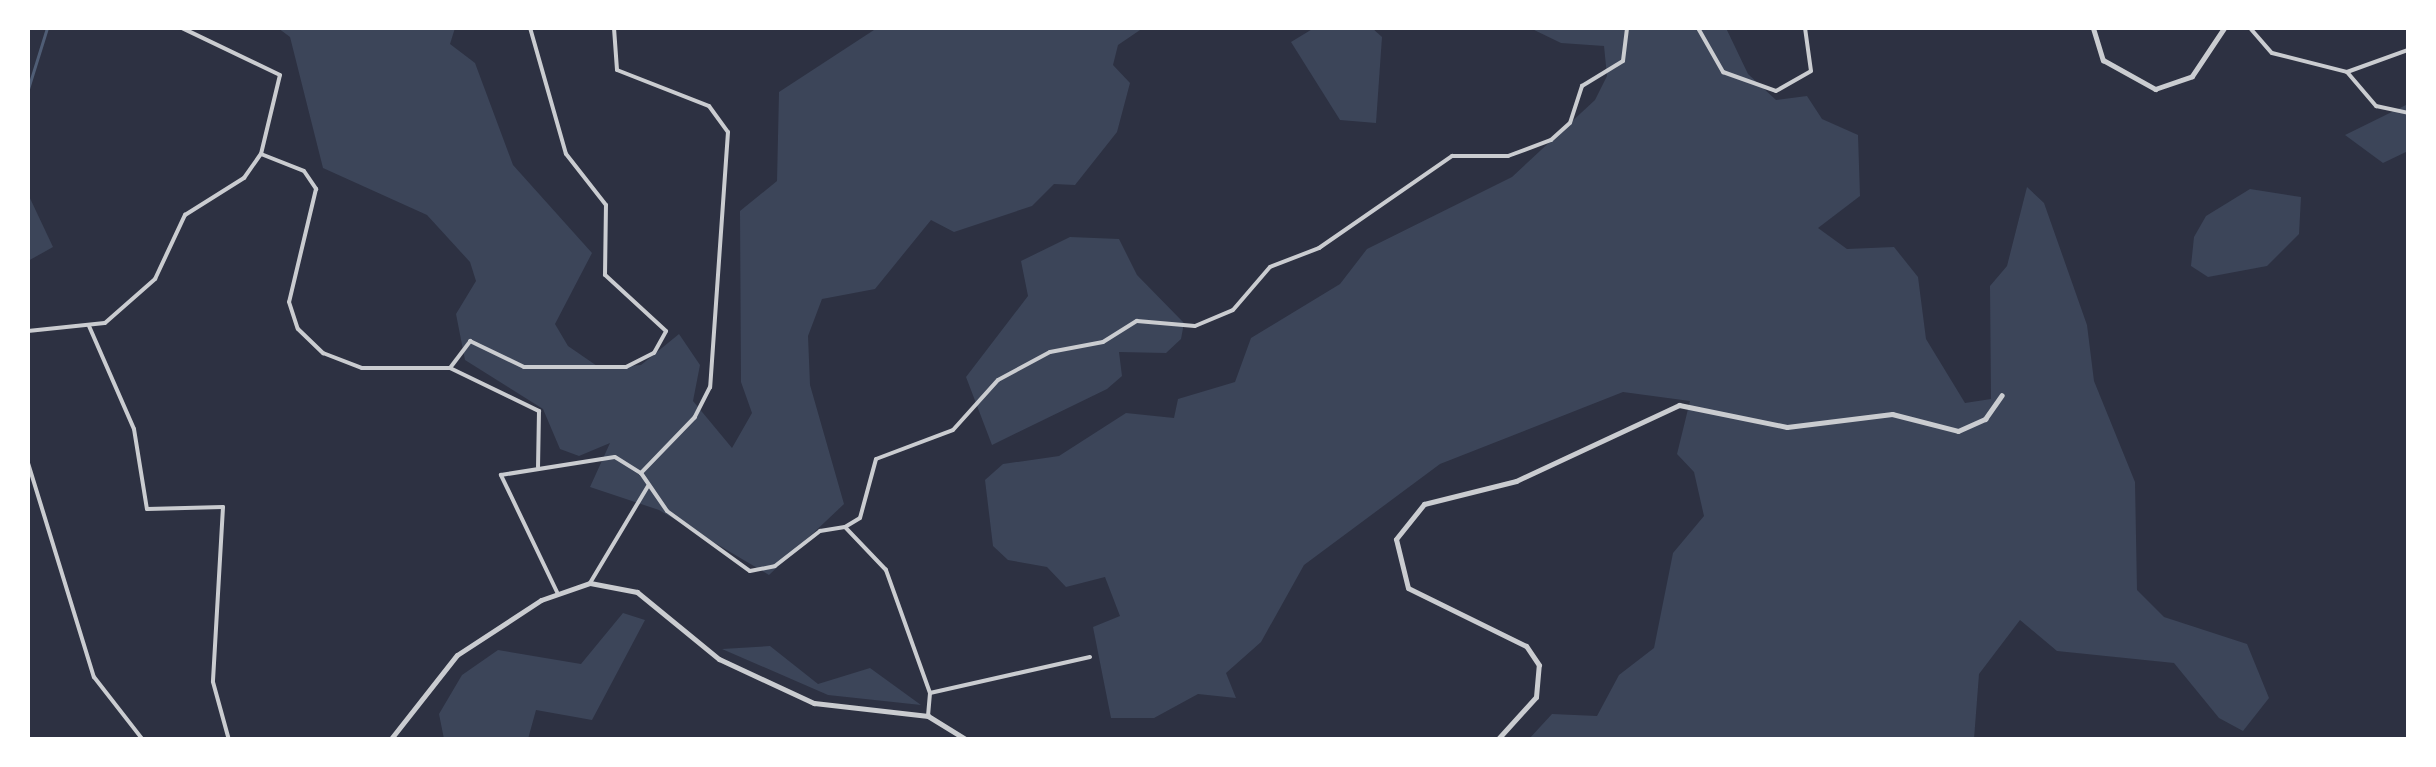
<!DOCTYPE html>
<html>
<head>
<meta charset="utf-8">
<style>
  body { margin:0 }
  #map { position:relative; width:2436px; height:767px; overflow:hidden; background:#2d3142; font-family:"Asap Condensed",sans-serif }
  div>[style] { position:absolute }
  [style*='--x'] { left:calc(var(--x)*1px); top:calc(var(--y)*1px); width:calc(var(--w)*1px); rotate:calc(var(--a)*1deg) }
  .green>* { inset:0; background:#3c4559 }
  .stream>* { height:2.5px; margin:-1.25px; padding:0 1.25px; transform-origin:1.25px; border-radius:1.25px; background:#4f5d75 }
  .minor>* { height:4px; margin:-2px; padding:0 2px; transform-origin:2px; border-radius:2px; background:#caccd0 }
  .tertiary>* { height:5px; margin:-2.5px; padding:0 2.5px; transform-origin:2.5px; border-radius:2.5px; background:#caccd0 }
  span { translate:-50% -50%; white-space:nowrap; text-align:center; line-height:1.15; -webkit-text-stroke:9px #fff; paint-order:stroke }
  .frame { position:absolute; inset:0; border:30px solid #fff; pointer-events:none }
</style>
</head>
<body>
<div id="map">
  <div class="green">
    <div style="clip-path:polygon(278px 28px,455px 28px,450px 44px,475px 63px,513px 165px,592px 253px,555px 324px,568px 346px,600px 368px,641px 365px,679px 334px,700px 365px,693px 401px,732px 448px,752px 413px,741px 382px,740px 211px,777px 181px,779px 92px,877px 28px,1143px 28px,1118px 45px,1113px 65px,1130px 83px,1117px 132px,1075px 185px,1054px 184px,1032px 206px,954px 232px,931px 220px,875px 289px,822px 299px,808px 336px,810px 385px,844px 504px,769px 575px,659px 510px,590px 487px,610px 443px,579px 456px,560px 449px,543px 409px,465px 360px,456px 314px,476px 281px,470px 262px,427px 215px,323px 168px,290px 37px)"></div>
    <div style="clip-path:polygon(1314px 28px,1372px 28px,1382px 37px,1376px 123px,1340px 120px,1291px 42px)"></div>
    <div style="clip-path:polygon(1530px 28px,1726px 28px,1748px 74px,1776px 100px,1807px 96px,1822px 119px,1858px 135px,1860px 196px,1818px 228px,1847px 249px,1894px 247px,1918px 277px,1926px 339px,1965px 403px,1991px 399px,1990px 286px,2007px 266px,2027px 187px,2044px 203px,2087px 325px,2094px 381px,2135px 482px,2137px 590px,2164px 617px,2247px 644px,2269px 698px,2243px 731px,2219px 718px,2174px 663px,2057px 651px,2020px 620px,1979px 674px,1974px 739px,1529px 739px,1552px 714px,1597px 716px,1619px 675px,1654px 648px,1673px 553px,1704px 516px,1694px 472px,1677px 454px,1690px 401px,1623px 392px,1440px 464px,1304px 565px,1261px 642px,1226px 673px,1236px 698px,1198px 694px,1154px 718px,1111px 718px,1093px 627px,1120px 616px,1105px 577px,1066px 587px,1047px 567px,1008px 560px,993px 546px,985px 480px,1003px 464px,1059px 456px,1126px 413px,1174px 418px,1178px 399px,1235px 382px,1251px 338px,1340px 284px,1367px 249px,1512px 177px,1595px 100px,1607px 76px,1604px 46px,1561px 43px)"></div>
    <div style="clip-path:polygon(2408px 104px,2408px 151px,2383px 163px,2345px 135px)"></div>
    <div style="clip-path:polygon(2250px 189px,2301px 197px,2299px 234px,2267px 266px,2208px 277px,2191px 266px,2194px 237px,2206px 216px)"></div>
    <div style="clip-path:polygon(28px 194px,53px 247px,28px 261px)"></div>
    <div style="clip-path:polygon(1070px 237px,1119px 239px,1137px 275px,1184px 323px,1181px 339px,1166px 353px,1119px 352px,1122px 376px,1107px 389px,992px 445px,966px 377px,1028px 296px,1021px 261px)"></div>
    <div style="clip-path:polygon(623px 613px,645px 620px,592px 720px,536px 710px,528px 739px,444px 739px,439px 714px,462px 675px,498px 650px,581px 664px)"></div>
    <div style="clip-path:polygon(770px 646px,818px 684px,870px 668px,921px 705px,828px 695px,722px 649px)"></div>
  </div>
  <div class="stream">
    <div style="--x:28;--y:89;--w:64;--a:-72.7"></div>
  </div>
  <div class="minor">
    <div style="--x:614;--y:28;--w:42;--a:85.9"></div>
    <div style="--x:617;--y:70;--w:99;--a:21.4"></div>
    <div style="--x:709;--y:106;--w:32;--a:54"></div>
    <div style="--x:728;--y:132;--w:256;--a:94"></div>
    <div style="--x:710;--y:387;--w:34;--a:117"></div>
    <div style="--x:695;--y:417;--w:78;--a:134"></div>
    <div style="--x:1698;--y:28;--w:51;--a:60.4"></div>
    <div style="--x:1723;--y:72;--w:56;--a:19.7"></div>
    <div style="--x:1776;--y:91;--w:40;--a:-29.7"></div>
    <div style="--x:1811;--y:71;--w:43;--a:-97.9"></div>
    <div style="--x:2250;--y:28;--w:33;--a:49"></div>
    <div style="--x:2272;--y:53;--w:77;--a:14.2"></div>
    <div style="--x:2347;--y:72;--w:65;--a:-19.8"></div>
    <div style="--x:2347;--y:72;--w:45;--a:49.5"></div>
    <div style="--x:2376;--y:106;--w:33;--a:12"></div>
    <div style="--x:261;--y:154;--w:46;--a:21.6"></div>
    <div style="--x:304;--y:171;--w:22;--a:56"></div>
    <div style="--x:316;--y:189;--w:116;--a:103.4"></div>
    <div style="--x:289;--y:302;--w:28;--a:72"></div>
    <div style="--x:298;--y:329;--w:35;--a:44"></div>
    <div style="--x:323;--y:353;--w:42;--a:21"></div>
    <div style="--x:362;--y:368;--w:88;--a:0"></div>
    <div style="--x:450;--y:368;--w:34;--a:-53"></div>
    <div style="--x:470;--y:341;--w:60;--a:25.7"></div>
    <div style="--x:524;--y:367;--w:102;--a:0"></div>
    <div style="--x:626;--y:367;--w:31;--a:-27"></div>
    <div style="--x:654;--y:353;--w:25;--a:-61"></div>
    <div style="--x:666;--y:331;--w:83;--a:-137.4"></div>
    <div style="--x:605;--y:275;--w:70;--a:-89.2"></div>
    <div style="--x:606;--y:205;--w:65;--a:-128.1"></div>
    <div style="--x:566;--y:154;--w:131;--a:-105.9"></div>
    <div style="--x:89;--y:326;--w:112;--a:66.4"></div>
    <div style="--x:134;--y:429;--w:81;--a:80.8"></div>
    <div style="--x:147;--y:509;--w:76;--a:-1.5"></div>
    <div style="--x:223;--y:507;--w:175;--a:93.3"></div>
    <div style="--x:213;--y:682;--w:60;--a:74.6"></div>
    <div style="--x:28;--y:331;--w:77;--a:-5.9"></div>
    <div style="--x:105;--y:323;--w:67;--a:-41.3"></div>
    <div style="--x:155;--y:279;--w:71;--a:-64.9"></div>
    <div style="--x:185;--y:215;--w:70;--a:-32.1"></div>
    <div style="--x:244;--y:178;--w:29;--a:-55"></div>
    <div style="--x:261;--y:154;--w:81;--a:-76.5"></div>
    <div style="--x:280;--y:75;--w:109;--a:-154.4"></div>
    <div style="--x:450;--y:368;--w:99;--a:25.8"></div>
    <div style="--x:539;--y:411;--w:56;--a:91"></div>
    <div style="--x:28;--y:463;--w:224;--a:72.9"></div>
    <div style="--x:94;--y:677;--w:80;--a:52.1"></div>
    <div style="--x:590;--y:583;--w:113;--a:-59.1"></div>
    <div style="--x:557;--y:592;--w:130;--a:-115.6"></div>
    <div style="--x:501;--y:475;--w:115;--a:-9"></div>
    <div style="--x:615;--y:457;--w:31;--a:32"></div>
    <div style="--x:641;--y:473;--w:46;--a:55.6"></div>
    <div style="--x:667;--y:511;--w:102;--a:35.9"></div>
    <div style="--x:750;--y:571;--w:25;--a:-11"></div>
    <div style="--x:775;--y:566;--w:57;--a:-37.9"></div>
    <div style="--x:820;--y:531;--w:25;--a:-9"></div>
    <div style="--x:930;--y:693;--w:164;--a:-12.7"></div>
    <div style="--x:928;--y:716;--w:23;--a:-85"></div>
    <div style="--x:930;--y:693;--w:131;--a:-109.7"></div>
    <div style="--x:886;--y:570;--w:59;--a:-133.6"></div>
    <div style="--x:845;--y:527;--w:17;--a:-31"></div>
    <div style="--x:860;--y:518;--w:61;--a:-74.8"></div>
    <div style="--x:876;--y:459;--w:82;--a:-20.6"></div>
    <div style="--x:953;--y:430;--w:67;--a:-48"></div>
    <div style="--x:998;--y:380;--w:59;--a:-28.3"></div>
    <div style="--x:1050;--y:352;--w:54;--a:-10.7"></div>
    <div style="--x:1103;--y:342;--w:40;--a:-32"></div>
    <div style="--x:1137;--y:321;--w:58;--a:4.9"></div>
    <div style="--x:1195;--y:326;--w:41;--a:-22.8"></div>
    <div style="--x:1233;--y:310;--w:57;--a:-49.3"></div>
    <div style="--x:1270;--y:267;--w:53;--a:-21.2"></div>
    <div style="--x:1319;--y:248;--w:162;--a:-34.7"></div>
    <div style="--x:1452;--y:156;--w:56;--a:0"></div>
    <div style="--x:1508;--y:156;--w:46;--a:-20.4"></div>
    <div style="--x:1551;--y:140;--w:25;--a:-42"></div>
    <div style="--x:1570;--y:123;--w:39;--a:-72"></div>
    <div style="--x:1582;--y:86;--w:48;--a:-31.4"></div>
    <div style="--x:1623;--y:61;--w:33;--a:-83"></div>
  </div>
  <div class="tertiary">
    <div style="--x:2093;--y:28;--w:34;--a:73"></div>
    <div style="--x:2103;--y:60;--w:60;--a:29.1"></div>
    <div style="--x:2155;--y:89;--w:39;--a:-19"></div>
    <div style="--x:2192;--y:76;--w:58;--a:-56.3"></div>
    <div style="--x:390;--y:740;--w:108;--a:-51.8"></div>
    <div style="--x:457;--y:655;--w:100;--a:-33.2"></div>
    <div style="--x:541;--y:600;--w:52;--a:-19.1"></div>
    <div style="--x:590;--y:583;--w:48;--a:10.8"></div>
    <div style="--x:637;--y:592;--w:106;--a:39.3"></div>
    <div style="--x:719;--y:659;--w:105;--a:24.9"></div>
    <div style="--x:814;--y:703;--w:115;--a:6.5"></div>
    <div style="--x:928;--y:716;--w:46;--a:31.6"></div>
    <div style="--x:1497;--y:740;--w:58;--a:-47.8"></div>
    <div style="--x:1536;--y:697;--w:32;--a:-85"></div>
    <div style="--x:1539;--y:665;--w:23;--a:-124"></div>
    <div style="--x:1526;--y:646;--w:131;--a:-153.8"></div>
    <div style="--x:1408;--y:588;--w:50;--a:-103.8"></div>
    <div style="--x:1396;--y:539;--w:45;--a:-51.3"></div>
    <div style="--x:1424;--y:504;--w:95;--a:-14"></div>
    <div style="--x:1516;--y:481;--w:180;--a:-25"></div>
    <div style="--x:1679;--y:405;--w:110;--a:11.5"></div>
    <div style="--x:1787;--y:427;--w:106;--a:-7.1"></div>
    <div style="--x:1892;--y:414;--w:68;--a:14.4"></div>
    <div style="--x:1958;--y:431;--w:30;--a:-24"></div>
    <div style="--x:1985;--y:419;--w:29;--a:-55"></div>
  </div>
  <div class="frame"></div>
</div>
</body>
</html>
